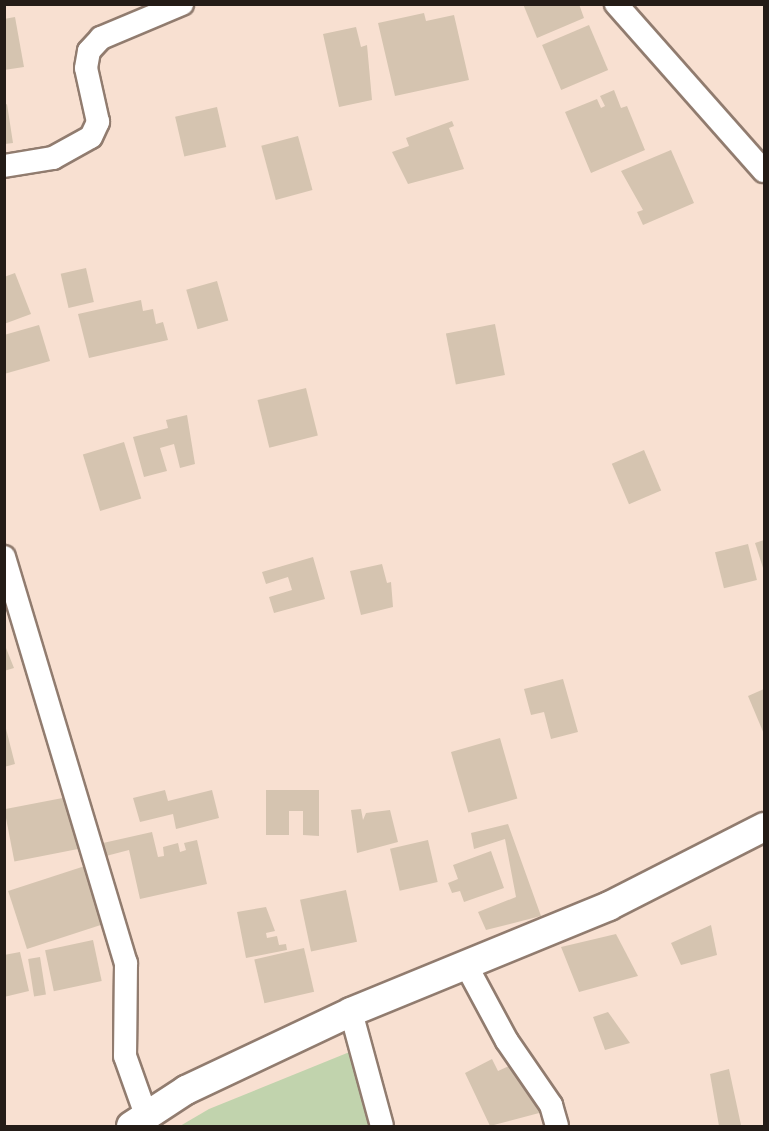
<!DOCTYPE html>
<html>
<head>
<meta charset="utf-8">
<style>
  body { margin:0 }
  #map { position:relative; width:769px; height:1131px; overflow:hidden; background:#f8e0d1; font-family:"Open Sans",sans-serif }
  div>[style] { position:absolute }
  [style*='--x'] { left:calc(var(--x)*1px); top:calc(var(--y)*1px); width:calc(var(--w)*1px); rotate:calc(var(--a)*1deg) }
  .green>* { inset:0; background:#c1d3ad }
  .building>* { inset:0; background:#d5c4b0; transform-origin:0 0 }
  .roads { filter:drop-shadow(2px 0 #917c6f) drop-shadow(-2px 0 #917c6f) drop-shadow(0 2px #917c6f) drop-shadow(0 -2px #917c6f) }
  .minor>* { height:22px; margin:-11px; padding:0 11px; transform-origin:11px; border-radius:11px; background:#fff }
  .tertiary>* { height:28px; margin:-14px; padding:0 14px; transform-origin:14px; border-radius:14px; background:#fff }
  span { translate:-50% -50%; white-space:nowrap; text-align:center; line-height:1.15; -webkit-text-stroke:6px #feefe7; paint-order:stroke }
  .frame { position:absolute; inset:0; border:6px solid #241c17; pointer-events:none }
</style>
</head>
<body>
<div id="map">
  <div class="green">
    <div style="clip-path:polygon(352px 1051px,374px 1126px,180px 1126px,209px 1109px)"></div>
  </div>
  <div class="building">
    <div style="clip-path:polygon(523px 4px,579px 4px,584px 18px,537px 38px)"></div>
    <div style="clip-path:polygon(424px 13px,426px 21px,454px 15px,469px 80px,395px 96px,378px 23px)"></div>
    <div style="clip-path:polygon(15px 17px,24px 67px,4px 70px,4px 19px)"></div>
    <div style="left:589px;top:25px;width:49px;height:51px;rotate:67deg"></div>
    <div style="clip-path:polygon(356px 27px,361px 47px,367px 45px,372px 100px,339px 107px,323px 34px)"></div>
    <div style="clip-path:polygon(614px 90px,621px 108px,627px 106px,645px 150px,591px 173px,565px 112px,597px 99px,601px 108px,605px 106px,600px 96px)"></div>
    <div style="clip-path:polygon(7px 104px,13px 143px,5px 144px,5px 105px)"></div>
    <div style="left:217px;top:107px;width:41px;height:43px;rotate:77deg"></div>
    <div style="clip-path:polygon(452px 121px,454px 126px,449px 128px,464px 169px,408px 184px,392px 152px,409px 146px,406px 138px)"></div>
    <div style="left:298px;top:136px;width:56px;height:38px;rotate:75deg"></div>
    <div style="clip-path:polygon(671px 150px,694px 203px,643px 225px,637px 212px,643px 210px,621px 171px)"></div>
    <div style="left:86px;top:268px;width:35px;height:26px;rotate:77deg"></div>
    <div style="clip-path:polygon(15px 273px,31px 314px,4px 324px,4px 277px)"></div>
    <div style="left:217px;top:281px;width:41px;height:32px;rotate:74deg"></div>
    <div style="clip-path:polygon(141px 300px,143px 311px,153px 309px,156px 324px,163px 322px,168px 340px,89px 358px,78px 314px)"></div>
    <div style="left:495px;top:324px;width:52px;height:50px;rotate:79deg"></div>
    <div style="clip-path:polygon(39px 325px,50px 361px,4px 374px,4px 335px)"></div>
    <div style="left:306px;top:388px;width:49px;height:50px;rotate:76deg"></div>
    <div style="clip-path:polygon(187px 415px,195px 464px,180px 468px,174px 444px,160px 448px,167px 471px,144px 477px,133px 437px,168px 428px,166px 420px)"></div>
    <div style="left:124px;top:442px;width:59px;height:43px;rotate:73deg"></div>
    <div style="left:644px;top:450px;width:44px;height:35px;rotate:67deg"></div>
    <div style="clip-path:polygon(764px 540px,764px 571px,755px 543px)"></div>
    <div style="left:748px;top:544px;width:37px;height:34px;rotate:76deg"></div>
    <div style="clip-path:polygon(313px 557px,325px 599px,274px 613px,269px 597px,292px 590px,288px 577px,266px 584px,262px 572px)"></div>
    <div style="clip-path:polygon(382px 564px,387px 583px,391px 582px,393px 607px,361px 615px,350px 571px)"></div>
    <div style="clip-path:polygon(4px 643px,14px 668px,4px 671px)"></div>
    <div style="clip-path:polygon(563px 679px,578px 732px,551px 739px,544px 712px,531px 715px,524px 689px)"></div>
    <div style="clip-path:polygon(764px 689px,764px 734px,748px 696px)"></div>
    <div style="clip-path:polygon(4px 721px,15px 764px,4px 767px)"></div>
    <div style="left:500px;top:738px;width:63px;height:51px;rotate:74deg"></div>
    <div style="clip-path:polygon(165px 790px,168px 801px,212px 790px,219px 818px,176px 829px,173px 814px,140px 822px,133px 798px)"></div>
    <div style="clip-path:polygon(266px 790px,319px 790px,319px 836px,303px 835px,303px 811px,289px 811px,289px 835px,266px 835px)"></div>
    <div style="left:73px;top:796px;width:53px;height:70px;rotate:79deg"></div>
    <div style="clip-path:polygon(361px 809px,363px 820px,366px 813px,390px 810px,398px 842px,357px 853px,351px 810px)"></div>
    <div style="clip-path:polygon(508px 824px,541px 916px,486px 930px,478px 912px,516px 897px,505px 839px,474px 849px,471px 833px)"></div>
    <div style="clip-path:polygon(152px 832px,158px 857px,164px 856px,163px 847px,178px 843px,180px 852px,186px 850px,184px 843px,197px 840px,207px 884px,140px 899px,129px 850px,106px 856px,103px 843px)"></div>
    <div style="left:428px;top:840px;width:43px;height:39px;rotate:77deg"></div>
    <div style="clip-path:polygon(491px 851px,504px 888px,464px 902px,460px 891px,452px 893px,448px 883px,458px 879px,453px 865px)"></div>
    <div style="left:88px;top:865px;width:61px;height:84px;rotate:72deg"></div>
    <div style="left:346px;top:890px;width:53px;height:47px;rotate:78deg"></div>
    <div style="clip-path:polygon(266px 907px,275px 931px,266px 933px,267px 938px,277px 936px,279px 945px,286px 944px,287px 950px,246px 958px,237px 912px)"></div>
    <div style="clip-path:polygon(711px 925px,717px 955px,681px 965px,671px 943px)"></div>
    <div style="clip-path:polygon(616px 934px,638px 976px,579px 992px,561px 947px)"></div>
    <div style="left:93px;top:940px;width:42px;height:49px;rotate:78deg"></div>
    <div style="left:304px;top:948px;width:45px;height:51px;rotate:77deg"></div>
    <div style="clip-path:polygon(20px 952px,29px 991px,4px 997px,4px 955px)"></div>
    <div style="left:40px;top:957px;width:38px;height:12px;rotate:81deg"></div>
    <div style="clip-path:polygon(608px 1012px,630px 1043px,605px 1050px,593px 1017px)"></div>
    <div style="clip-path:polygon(492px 1059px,498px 1071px,511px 1065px,514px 1072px,524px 1068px,543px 1112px,490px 1126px,465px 1073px)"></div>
    <div style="clip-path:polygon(729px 1069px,741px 1125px,719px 1126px,710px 1074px)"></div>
  </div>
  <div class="roads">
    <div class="minor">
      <div style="--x:616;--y:4;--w:223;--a:48.5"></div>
      <div style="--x:4;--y:166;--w:50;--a:-9.3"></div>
      <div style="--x:53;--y:158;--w:43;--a:-28.9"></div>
      <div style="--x:91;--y:137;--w:17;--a:-65"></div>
      <div style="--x:98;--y:122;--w:55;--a:-102.5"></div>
      <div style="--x:86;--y:68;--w:17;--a:-80"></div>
      <div style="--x:89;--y:51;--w:18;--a:-47"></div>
      <div style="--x:101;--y:38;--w:88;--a:-22.8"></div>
      <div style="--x:4;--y:557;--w:424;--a:73.3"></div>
      <div style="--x:126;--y:963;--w:93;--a:90.6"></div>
      <div style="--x:125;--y:1056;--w:63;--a:70.4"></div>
      <div style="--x:466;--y:965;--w:86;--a:61.7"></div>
      <div style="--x:507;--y:1041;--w:78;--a:55.5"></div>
      <div style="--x:551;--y:1105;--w:22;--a:74"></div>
      <div style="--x:351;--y:1012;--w:118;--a:74.8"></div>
    </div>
    <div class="tertiary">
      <div style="--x:131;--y:1126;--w:66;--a:-33.2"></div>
      <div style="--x:186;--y:1090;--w:183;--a:-25.3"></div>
      <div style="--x:351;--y:1012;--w:279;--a:-22.3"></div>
      <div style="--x:609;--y:906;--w:174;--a:-27"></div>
    </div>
  </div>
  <div class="frame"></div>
</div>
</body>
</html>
